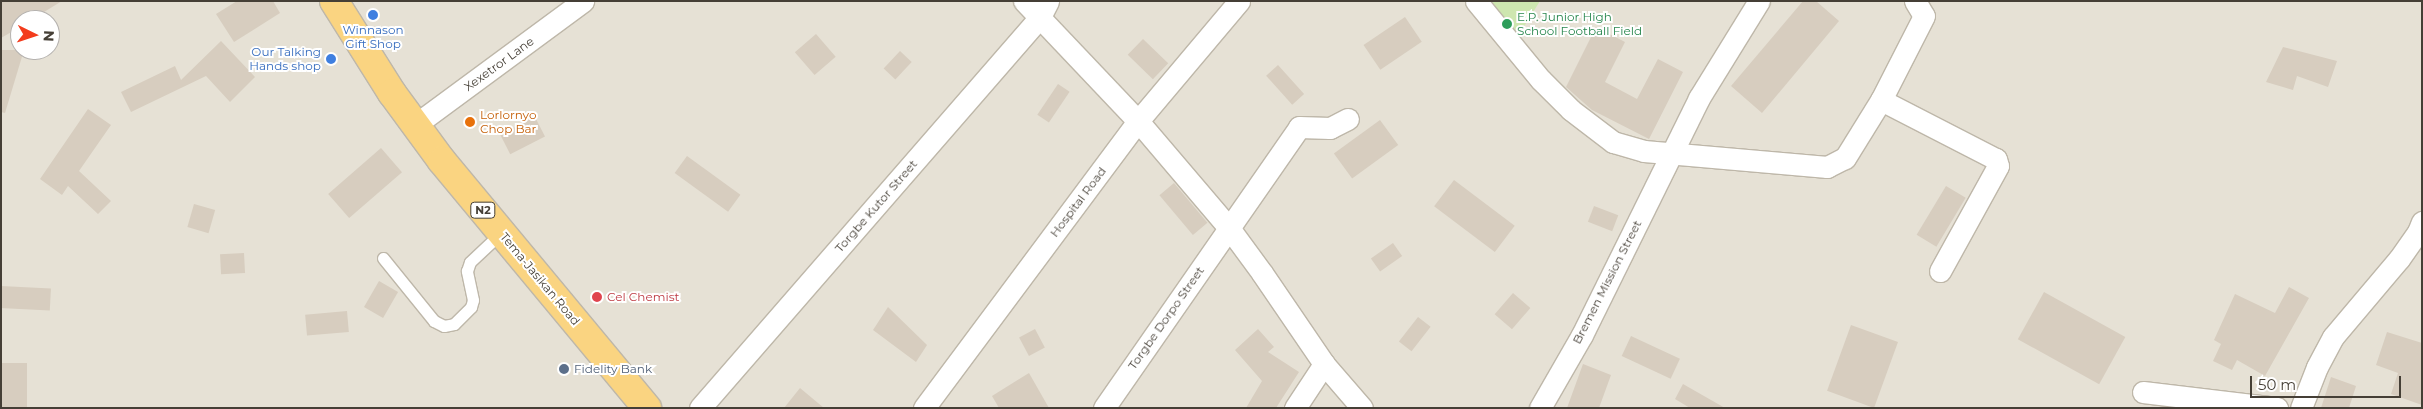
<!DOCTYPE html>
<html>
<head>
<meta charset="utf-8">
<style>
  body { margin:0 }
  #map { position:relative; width:2423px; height:409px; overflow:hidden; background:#f3efe7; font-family:Montserrat,sans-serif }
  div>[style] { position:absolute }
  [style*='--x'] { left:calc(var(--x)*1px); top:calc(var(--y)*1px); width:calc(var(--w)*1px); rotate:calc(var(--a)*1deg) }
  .residential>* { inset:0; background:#e6e1d5 }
  .green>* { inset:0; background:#cee6b0 }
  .building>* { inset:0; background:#d7cdbf; transform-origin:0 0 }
  .roads { filter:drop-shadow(1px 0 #beb7a9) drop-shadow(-1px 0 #beb7a9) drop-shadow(0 1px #beb7a9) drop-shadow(0 -1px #beb7a9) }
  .service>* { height:11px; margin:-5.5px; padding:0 5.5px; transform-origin:5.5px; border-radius:5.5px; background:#fff }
  .minor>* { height:21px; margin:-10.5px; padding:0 10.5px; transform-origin:10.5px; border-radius:10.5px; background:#fff }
  .trunk>* { height:28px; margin:-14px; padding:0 14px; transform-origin:14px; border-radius:14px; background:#fad481 }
  .dots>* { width:14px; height:14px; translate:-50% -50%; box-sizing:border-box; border:2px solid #fff; border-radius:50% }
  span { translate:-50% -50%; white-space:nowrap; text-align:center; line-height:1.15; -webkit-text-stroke:4px #fff; paint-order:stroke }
  .shield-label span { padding:1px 4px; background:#fff; border:1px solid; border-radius:4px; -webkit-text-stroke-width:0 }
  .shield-label { font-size:11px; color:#453f36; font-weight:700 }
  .leisure-label { font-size:12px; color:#27864d }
  .left { translate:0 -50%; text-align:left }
  .shop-label { font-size:12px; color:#366cbe }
  .right { translate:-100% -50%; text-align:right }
  .street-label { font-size:12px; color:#453f36 }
  .food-label { font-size:12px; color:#c56008 }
  .health-label { font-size:12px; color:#be3a42 }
  .service-label { font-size:12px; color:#4e5e75 }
  .frame { position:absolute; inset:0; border:2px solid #453f36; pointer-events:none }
  .north { position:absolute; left:10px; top:10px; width:50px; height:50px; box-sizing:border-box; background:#fff; border:1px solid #b5b2af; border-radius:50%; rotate:94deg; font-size:14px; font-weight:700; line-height:20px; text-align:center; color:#453f36 }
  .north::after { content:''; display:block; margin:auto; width:18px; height:22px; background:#f33c1d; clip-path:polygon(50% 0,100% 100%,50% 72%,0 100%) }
  .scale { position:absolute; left:2250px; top:376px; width:151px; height:22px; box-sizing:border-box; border:2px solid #453f36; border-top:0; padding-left:6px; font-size:15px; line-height:18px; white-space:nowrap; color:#453f36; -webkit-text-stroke:4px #fff; paint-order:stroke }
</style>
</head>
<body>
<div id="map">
  <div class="residential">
    <div style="clip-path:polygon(evenodd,1px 1px,2422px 1px,2422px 408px,1px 408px,1px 1px,20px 20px,50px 20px,50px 50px,20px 50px,20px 20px)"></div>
  </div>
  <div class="green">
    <div style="clip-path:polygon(1466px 1px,1540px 1px,1511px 47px)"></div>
  </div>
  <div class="building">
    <div style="clip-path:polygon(1px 1px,62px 1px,31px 20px,20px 20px,20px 27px,1px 38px)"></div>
    <div style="clip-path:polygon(237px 1px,273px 1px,280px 13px,234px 42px,216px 14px)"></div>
    <div style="clip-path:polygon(1803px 1px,1816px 1px,1839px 21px,1762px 113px,1731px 86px)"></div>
    <div style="left:1405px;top:17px;width:30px;height:50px;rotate:56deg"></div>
    <div style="clip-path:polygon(1596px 27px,1625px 42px,1605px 82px,1637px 99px,1658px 59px,1683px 72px,1649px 139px,1592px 110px,1566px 87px)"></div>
    <div style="left:816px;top:34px;width:30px;height:28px;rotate:49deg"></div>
    <div style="left:1143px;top:39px;width:35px;height:22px;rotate:44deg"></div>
    <div style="clip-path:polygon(221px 41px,255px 77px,230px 102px,206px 76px,131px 112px,121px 92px,175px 66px,181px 80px)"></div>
    <div style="clip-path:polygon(2283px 47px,2337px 61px,2328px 87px,2297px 76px,2293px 90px,2266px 82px)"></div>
    <div style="clip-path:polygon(1px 50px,24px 50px,5px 113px,1px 112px)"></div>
    <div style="left:900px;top:51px;width:16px;height:24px;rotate:43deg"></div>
    <div style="left:1278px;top:65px;width:39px;height:16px;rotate:48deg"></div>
    <div style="left:1058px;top:84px;width:14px;height:37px;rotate:34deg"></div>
    <div style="clip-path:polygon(88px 109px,111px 125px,79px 171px,111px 201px,98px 214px,68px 186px,62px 195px,40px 179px)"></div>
    <div style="left:535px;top:117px;width:22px;height:39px;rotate:63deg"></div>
    <div style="left:1380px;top:120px;width:31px;height:57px;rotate:54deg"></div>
    <div style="left:381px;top:148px;width:32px;height:70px;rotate:49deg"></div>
    <div style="left:687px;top:156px;width:66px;height:21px;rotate:36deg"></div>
    <div style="left:1454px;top:180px;width:76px;height:33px;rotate:37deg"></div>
    <div style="left:1174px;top:183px;width:52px;height:19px;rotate:50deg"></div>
    <div style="left:1946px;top:186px;width:23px;height:57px;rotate:31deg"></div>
    <div style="left:194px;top:204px;width:22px;height:24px;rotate:16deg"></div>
    <div style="left:1594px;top:206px;width:26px;height:17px;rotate:21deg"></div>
    <div style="left:1393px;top:243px;width:16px;height:27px;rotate:55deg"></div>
    <div style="left:244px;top:253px;width:20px;height:24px;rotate:87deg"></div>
    <div style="left:379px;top:281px;width:22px;height:30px;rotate:30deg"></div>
    <div style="left:1px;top:286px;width:50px;height:22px;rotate:3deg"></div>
    <div style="clip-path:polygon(2289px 287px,2309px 298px,2265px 376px,2237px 360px,2232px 370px,2213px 361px,2221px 344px,2214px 340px,2235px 294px,2275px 313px)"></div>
    <div style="left:2044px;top:292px;width:93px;height:54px;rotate:29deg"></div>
    <div style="left:1513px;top:293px;width:23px;height:28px;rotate:41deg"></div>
    <div style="clip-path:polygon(888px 307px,927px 345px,916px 362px,873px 330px)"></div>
    <div style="left:347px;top:311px;width:21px;height:42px;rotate:85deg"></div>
    <div style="left:1418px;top:317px;width:16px;height:31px;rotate:38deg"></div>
    <div style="left:1851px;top:325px;width:50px;height:70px;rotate:20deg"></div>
    <div style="left:1035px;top:329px;width:21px;height:18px;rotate:62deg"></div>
    <div style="clip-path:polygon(1258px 329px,1274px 347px,1268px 352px,1299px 372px,1276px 408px,1246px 408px,1262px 381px,1235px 350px)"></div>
    <div style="clip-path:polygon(2387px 332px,2422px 343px,2422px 405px,2391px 394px,2398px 373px,2376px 365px)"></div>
    <div style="left:1631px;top:336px;width:54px;height:22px;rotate:25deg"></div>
    <div style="left:1px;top:363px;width:26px;height:45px"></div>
    <div style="clip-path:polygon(1583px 364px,1611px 375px,1599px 408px,1567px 408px)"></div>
    <div style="clip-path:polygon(1029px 373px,1049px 408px,999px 408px,992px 396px)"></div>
    <div style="clip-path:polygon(2331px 377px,2356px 386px,2349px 408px,2321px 408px)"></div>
    <div style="clip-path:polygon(1683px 384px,1725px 408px,1690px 408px,1675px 399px)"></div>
    <div style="clip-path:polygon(800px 388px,824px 408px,784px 408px)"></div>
  </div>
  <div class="roads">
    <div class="service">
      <div style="--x:383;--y:258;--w:81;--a:51"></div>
      <div style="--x:434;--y:321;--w:11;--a:27"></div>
      <div style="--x:444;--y:326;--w:10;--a:-11"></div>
      <div style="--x:454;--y:324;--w:24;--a:-45"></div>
      <div style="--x:471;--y:307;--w:7;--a:-74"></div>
      <div style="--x:473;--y:300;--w:30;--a:-102"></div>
      <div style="--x:467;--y:271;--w:9;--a:-72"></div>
      <div style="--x:470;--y:262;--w:44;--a:-43.2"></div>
    </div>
    <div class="minor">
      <div style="--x:1024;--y:1;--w:166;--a:46.5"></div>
      <div style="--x:1138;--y:121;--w:140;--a:49.6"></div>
      <div style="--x:1229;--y:228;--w:56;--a:53.7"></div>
      <div style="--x:1262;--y:273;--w:110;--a:55.7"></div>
      <div style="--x:1324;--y:364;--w:58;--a:49.2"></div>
      <div style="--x:1476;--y:1;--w:102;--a:50.6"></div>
      <div style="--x:1541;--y:80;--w:42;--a:45"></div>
      <div style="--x:1571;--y:110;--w:53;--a:37.3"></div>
      <div style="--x:1613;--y:142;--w:32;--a:16"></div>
      <div style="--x:1644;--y:151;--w:184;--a:5"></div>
      <div style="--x:1827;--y:167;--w:20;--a:-27"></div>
      <div style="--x:1845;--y:158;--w:68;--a:-58.2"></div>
      <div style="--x:1915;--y:1;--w:17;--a:59"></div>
      <div style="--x:1924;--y:16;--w:94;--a:117.1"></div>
      <div style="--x:1881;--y:100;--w:129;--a:27.2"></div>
      <div style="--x:1996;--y:159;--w:7;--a:74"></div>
      <div style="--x:1998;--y:166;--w:120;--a:118.9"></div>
      <div style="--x:415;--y:125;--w:209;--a:-36.4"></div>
      <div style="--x:2143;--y:392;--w:135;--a:6.8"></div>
      <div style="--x:700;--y:408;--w:518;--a:-48.99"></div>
      <div style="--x:1040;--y:17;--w:18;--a:-63"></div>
      <div style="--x:924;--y:408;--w:358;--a:-53.3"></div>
      <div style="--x:1138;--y:121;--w:157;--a:-49.9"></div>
      <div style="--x:1104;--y:408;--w:342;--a:-55.2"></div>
      <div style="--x:1299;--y:127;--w:31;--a:2"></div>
      <div style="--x:1330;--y:128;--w:20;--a:-27"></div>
      <div style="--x:1295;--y:408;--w:53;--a:-56.6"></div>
      <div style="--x:1540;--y:408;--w:84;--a:-60.1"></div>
      <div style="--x:1582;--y:335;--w:264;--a:-63.7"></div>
      <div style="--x:1699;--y:98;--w:114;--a:-58.3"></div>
      <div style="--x:2301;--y:408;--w:44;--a:-68.7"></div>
      <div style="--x:2317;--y:367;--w:34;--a:-62"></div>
      <div style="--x:2333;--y:337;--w:102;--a:-49.8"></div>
      <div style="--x:2399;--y:259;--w:33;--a:-55"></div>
      <div style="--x:2418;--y:232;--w:11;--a:-68"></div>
    </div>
    <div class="trunk">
      <div style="--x:334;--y:1;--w:109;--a:57.8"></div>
      <div style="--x:392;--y:93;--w:84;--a:53.7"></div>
      <div style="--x:442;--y:161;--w:321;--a:50.3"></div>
    </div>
  </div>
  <div class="dots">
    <div style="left:373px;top:15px;background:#3f7fe0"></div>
    <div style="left:1507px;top:24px;background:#2e9e5b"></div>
    <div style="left:331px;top:59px;background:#3f7fe0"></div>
    <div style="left:470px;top:122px;background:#e8710a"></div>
    <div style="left:597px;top:297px;background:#e0444e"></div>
    <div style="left:564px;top:369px;background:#5c6f8a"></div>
  </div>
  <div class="shield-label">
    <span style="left:483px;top:210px">N2</span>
  </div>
  <div class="leisure-label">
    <span class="left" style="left:1517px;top:24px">E.P. Junior High<br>School Football Field</span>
  </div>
  <div class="shop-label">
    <span style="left:373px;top:37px">Winnason<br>Gift Shop</span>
    <span class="right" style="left:321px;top:59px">Our Talking<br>Hands shop</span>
  </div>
  <div class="street-label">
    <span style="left:499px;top:64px;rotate:-36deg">Xexetror Lane</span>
    <span style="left:1078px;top:202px;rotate:-53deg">Hospital Road</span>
    <span style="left:876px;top:206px;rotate:-49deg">Torgbe Kutor Street</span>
    <span style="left:540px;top:279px;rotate:50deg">Tema-Jasikan Road</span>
    <span style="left:1607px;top:282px;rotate:-63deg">Bremen Mission Street</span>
    <span style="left:1166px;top:318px;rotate:-55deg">Torgbe Dorpo Street</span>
  </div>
  <div class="food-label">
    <span class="left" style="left:480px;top:122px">Lorlornyo<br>Chop Bar</span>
  </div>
  <div class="health-label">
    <span class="left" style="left:607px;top:297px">Cel Chemist</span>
  </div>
  <div class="service-label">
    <span class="left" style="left:574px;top:369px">Fidelity Bank</span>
  </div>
  <div class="frame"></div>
  <div class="north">N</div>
  <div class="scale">50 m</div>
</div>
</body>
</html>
